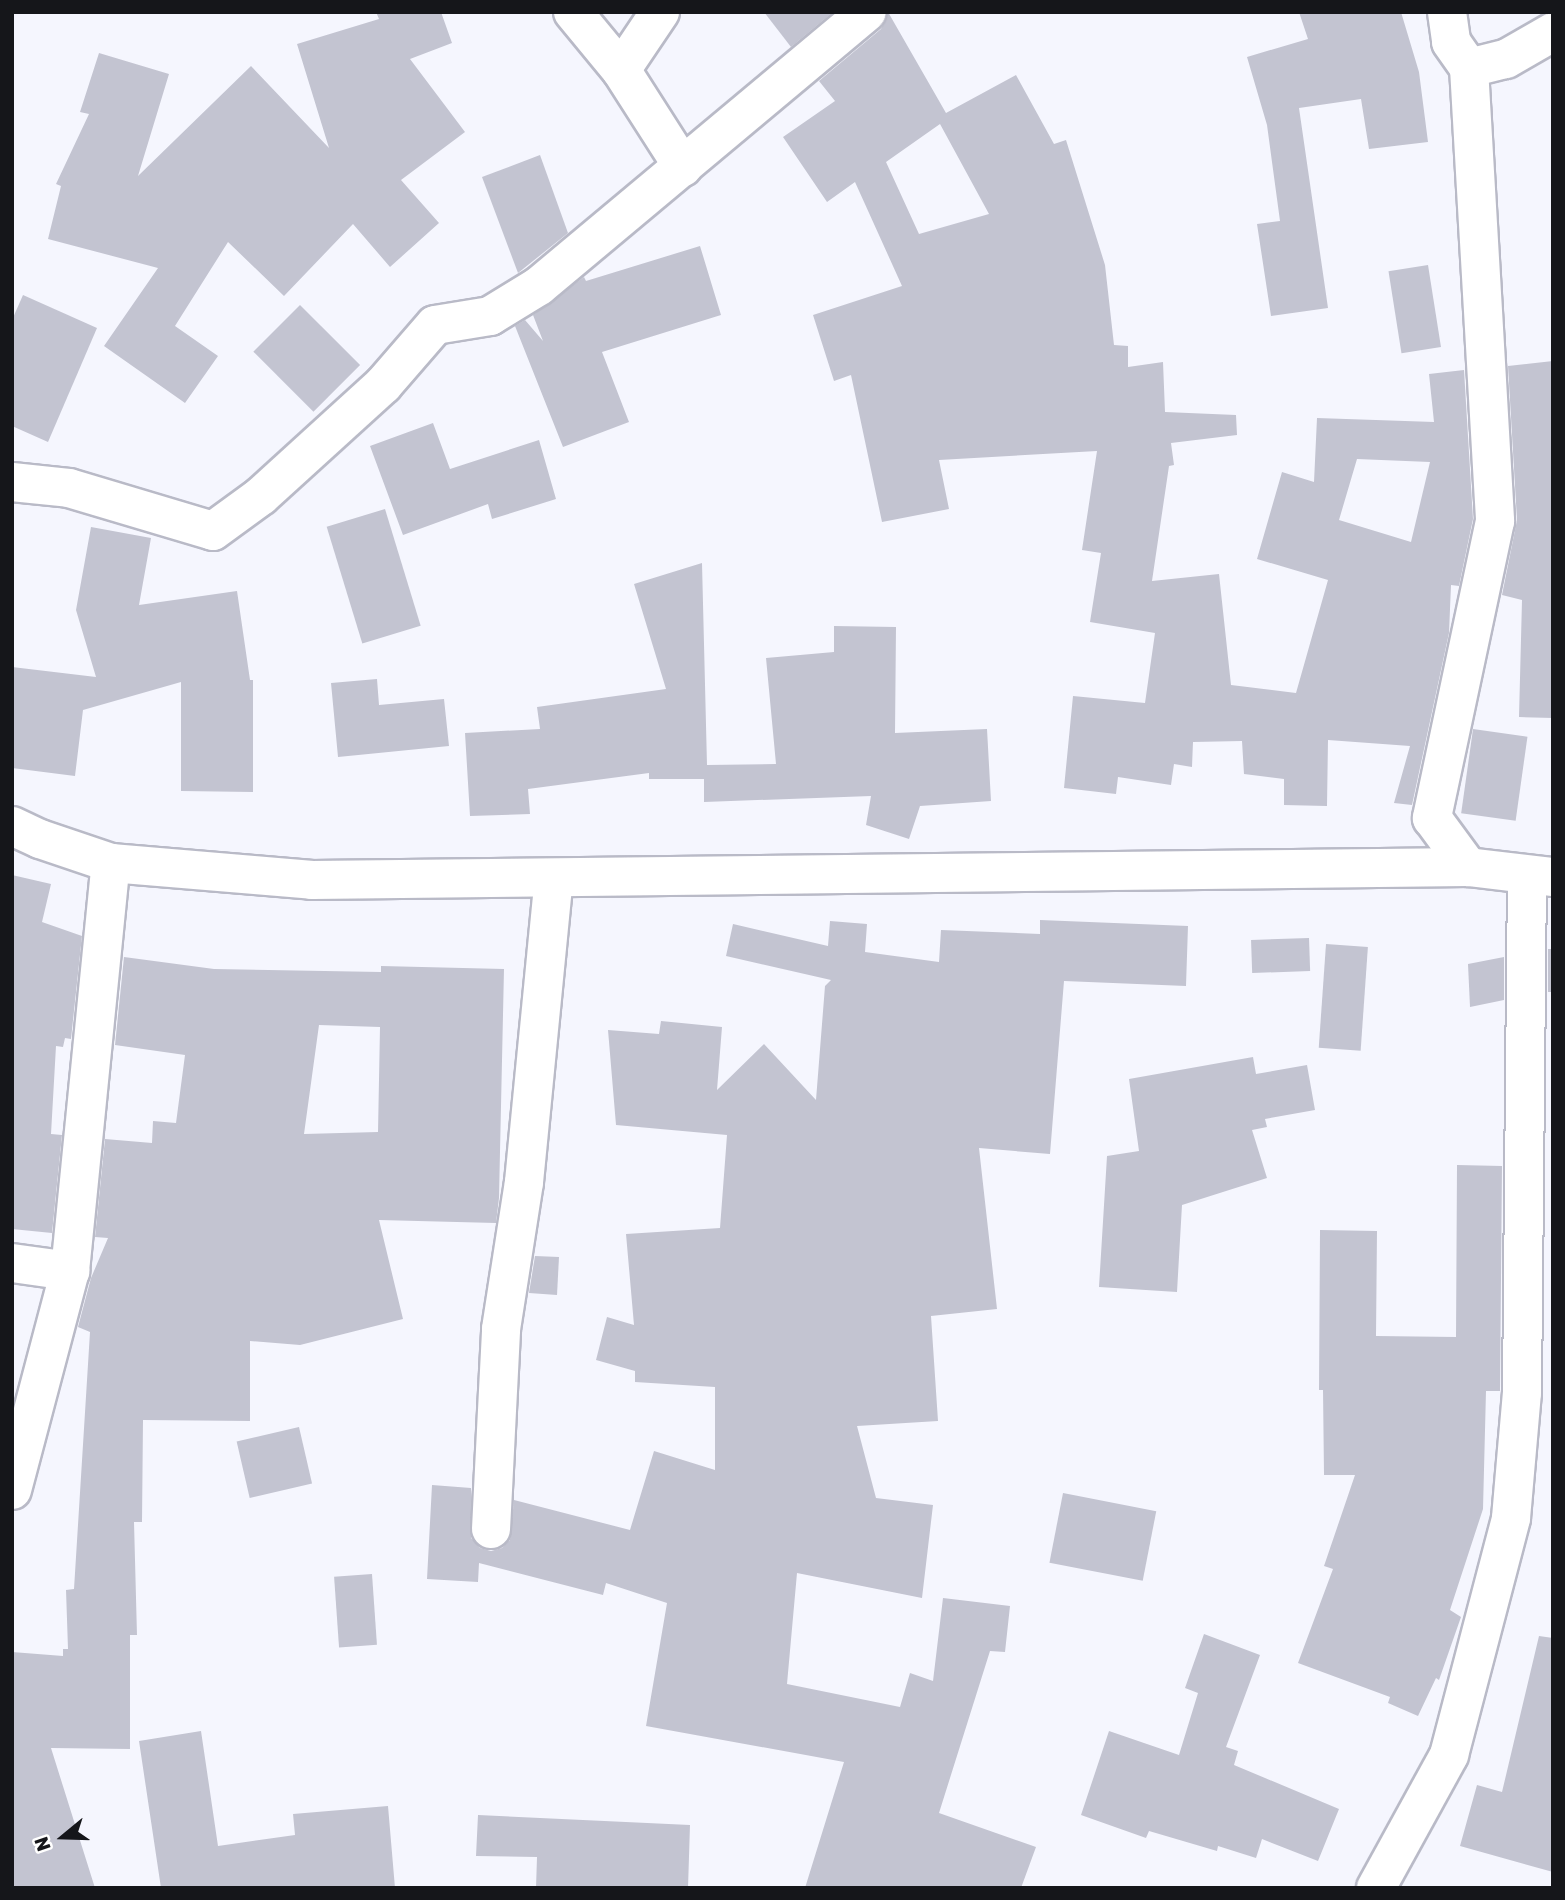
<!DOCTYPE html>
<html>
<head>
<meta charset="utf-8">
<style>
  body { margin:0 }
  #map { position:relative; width:1565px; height:1900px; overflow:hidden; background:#f5f6fe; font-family:Rubik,sans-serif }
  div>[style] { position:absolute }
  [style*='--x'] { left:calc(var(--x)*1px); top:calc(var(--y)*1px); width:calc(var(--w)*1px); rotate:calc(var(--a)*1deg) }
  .building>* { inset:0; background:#c3c4d1; transform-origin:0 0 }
  .roads { filter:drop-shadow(2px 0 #b9bac7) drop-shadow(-2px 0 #b9bac7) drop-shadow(0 2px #b9bac7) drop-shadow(0 -2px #b9bac7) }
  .minor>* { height:38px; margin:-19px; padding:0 19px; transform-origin:19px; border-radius:19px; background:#fff }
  span { translate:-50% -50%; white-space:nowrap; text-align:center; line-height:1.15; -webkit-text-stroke:5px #fff; paint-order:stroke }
  .frame { position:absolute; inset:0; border:14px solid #15161a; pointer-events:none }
  .north { position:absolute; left:28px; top:1802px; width:70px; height:70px; -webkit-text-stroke:5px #fff; paint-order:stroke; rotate:251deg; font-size:19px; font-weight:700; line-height:28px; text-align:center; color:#15161a }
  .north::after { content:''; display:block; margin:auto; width:24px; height:32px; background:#15161a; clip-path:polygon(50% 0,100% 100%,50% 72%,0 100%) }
</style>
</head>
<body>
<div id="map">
  <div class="building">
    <div style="clip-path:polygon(376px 12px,441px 12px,452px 43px,410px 59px,465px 132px,401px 180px,439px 223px,390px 267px,353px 224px,284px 296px,228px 242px,175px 326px,218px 356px,185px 403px,104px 346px,158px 268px,48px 239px,61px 186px,56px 184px,89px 114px,80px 112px,99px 53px,169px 74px,138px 176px,251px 66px,329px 148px,297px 44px,379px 19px)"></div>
    <div style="clip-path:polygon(764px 12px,833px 12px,791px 47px)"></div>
    <div style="clip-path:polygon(evenodd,888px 12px,946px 113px,1016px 75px,1054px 144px,1066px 140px,1105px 265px,1114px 345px,1128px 346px,1128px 367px,1163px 362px,1165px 412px,1236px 415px,1237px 435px,1171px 443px,1174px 465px,1169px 466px,1152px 581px,1219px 574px,1231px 685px,1296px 693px,1328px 580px,1257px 559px,1282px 472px,1314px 482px,1317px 418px,1434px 422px,1429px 374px,1464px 370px,1473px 519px,1459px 586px,1451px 585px,1449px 633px,1412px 805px,1394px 803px,1410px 746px,1328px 740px,1327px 806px,1284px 805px,1284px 779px,1244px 774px,1242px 741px,1193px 742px,1192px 767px,1174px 764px,1171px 785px,1118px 777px,1116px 794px,1064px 788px,1073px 696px,1145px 703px,1155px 633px,1090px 622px,1101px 553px,1082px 550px,1097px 451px,939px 460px,949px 509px,882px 522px,851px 375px,834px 381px,813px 315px,902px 286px,855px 182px,827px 202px,783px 137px,835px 101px,819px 81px,881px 29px,888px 12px,940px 124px,989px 214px,919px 234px,886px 162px,940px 124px,888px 12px,1357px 459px,1430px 462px,1411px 542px,1339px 520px,1357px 459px)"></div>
    <div style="clip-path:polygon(1299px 12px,1401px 12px,1419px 72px,1428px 142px,1369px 149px,1361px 99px,1299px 108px,1328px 308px,1271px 316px,1257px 224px,1280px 221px,1267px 125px,1247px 57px,1308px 39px)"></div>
    <div style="clip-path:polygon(540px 155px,568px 233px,518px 273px,482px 177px)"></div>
    <div style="clip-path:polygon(700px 246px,721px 315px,602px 352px,629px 422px,563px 447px,515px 326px,525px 320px,543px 341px,533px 315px,584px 277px,586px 281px)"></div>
    <div style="left:1428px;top:265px;width:83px;height:40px;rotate:81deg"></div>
    <div style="clip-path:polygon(23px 295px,97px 328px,48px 442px,12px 426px,12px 320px)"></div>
    <div style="left:300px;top:305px;width:85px;height:66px;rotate:45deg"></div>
    <div style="clip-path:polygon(1553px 361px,1553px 718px,1519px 717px,1522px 600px,1502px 595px,1517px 520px,1508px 366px)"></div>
    <div style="clip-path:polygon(433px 423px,450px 469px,539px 440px,556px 499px,492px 519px,488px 504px,403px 535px,370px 446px)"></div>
    <div style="left:385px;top:509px;width:122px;height:61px;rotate:73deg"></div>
    <div style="clip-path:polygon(91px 527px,151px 538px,139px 605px,237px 591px,250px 680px,253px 680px,253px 792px,181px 791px,181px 682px,83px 710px,75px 776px,12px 768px,12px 667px,96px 677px,76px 610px)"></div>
    <div style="clip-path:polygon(702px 563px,707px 765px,776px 764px,766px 658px,834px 652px,834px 626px,896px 627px,895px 733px,987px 729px,991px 801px,920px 806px,909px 839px,866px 825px,871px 796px,704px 802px,704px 779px,649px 779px,649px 773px,528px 789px,530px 814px,470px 816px,465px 733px,540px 729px,537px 707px,666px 689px,634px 584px)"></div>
    <div style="clip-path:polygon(377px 679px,379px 705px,444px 699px,449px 746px,338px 757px,331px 683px)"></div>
    <div style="left:1473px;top:729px;width:55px;height:85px;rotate:8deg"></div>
    <div style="clip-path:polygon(12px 875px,51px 884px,42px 922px,82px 936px,71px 1039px,65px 1038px,63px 1047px,56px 1046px,51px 1134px,62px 1135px,52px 1233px,12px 1229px)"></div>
    <div style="clip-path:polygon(1040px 920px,1188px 926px,1186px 986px,1064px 981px,1050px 1154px,979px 1148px,997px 1309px,931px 1316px,938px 1421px,857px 1426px,876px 1498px,933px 1505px,922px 1598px,797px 1573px,787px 1684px,900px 1707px,910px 1673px,933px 1681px,943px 1598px,1010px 1606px,1005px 1652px,990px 1651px,939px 1813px,1036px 1847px,1021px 1888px,805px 1888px,844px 1762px,646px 1726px,667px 1603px,606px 1583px,603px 1595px,479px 1563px,478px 1582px,427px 1579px,432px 1485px,471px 1488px,471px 1538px,480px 1548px,491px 1551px,502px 1548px,510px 1540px,514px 1500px,630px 1530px,654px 1451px,715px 1470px,715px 1387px,635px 1382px,635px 1371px,596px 1360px,607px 1317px,634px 1325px,626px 1234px,720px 1228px,727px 1135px,616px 1125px,608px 1030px,659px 1034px,661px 1021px,722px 1027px,717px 1090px,764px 1044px,816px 1100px,825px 986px,831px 980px,726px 956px,733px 924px,828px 946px,830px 921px,867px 924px,865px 952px,939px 962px,941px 930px,1040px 934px)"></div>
    <div style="left:1309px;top:938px;width:33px;height:58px;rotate:88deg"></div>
    <div style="left:1326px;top:944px;width:42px;height:104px;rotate:4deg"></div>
    <div style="left:1548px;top:949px;width:5px;height:43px"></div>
    <div style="clip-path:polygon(evenodd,124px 957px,214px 969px,381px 972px,381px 966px,504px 969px,499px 1198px,496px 1223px,379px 1220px,403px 1319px,300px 1345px,250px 1341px,250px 1421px,143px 1420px,142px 1522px,134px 1522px,137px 1635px,130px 1635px,130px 1749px,51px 1748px,95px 1888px,12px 1888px,12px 1652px,63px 1656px,63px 1649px,68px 1649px,66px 1590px,74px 1589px,90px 1332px,78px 1327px,91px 1278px,108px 1238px,95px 1237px,105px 1139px,152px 1143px,153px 1121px,176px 1123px,185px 1055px,115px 1045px,124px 957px,319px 1025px,380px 1027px,378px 1132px,304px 1134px,319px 1025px)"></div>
    <div style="clip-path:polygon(1504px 957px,1504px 1000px,1470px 1007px,1468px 964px)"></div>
    <div style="clip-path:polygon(1253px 1057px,1256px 1074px,1307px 1065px,1315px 1110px,1265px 1119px,1267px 1127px,1252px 1130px,1267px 1178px,1182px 1205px,1177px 1292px,1099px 1287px,1107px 1156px,1139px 1151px,1129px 1079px)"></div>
    <div style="clip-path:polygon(1457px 1165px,1502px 1166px,1500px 1391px,1486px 1391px,1483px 1509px,1450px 1610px,1461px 1617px,1439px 1680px,1436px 1678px,1418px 1716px,1388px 1703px,1390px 1697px,1298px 1663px,1333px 1569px,1324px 1566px,1355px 1475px,1324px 1475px,1323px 1390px,1319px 1390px,1320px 1230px,1377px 1231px,1376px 1336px,1456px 1337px)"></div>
    <div style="clip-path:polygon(535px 1256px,559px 1257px,557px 1295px,529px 1293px)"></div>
    <div style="left:299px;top:1427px;width:58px;height:64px;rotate:77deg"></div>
    <div style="left:1063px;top:1493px;width:95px;height:71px;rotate:11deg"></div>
    <div style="left:372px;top:1574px;width:71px;height:38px;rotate:86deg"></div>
    <div style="clip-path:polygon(1204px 1634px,1260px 1655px,1226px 1747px,1238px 1751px,1234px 1765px,1339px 1809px,1318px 1861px,1262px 1839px,1256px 1858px,1218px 1846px,1217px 1851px,1149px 1831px,1146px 1838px,1081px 1815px,1109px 1731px,1179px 1755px,1198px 1693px,1185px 1688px)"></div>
    <div style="clip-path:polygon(1539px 1636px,1553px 1638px,1553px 1872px,1460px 1846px,1477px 1785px,1502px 1792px)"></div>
    <div style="clip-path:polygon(201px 1731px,218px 1846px,295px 1835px,293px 1814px,388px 1806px,395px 1888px,161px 1888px,139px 1741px)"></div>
    <div style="clip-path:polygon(478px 1815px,690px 1825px,688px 1888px,536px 1888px,537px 1857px,476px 1856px)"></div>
  </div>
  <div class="roads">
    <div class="minor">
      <div style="--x:573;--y:12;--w:75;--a:50.4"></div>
      <div style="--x:621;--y:70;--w:115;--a:57.4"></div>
      <div style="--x:1447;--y:12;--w:30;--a:82"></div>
      <div style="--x:1451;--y:42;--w:32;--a:55"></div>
      <div style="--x:1469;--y:68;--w:454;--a:86.7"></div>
      <div style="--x:1495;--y:521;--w:304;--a:102"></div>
      <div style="--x:1432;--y:818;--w:61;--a:53.7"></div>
      <div style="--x:1469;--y:68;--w:38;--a:-14"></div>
      <div style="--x:1506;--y:59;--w:54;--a:-29.9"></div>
      <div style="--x:621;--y:70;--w:70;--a:-56.1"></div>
      <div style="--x:12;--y:482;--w:57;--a:6"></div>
      <div style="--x:69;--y:488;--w:150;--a:16.6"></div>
      <div style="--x:213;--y:531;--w:59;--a:-36.1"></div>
      <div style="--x:261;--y:496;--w:165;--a:-42.3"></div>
      <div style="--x:383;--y:385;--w:79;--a:-49.1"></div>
      <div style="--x:435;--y:325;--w:56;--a:-9.3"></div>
      <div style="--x:490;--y:316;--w:57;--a:-31.5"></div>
      <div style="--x:539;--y:286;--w:427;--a:-39.9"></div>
      <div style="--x:12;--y:826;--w:31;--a:25"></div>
      <div style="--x:40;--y:839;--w:75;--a:18.7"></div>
      <div style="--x:111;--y:863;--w:202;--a:4.8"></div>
      <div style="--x:312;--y:880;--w:1156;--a:-0.64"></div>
      <div style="--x:1468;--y:867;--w:86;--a:6.7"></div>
      <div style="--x:12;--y:1263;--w:59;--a:7.9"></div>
      <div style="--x:12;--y:1490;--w:227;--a:-75.2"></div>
      <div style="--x:70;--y:1271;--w:410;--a:-84.3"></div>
      <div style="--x:491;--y:1529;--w:200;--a:-87.1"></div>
      <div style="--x:501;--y:1329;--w:149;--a:-81.1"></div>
      <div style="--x:524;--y:1182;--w:305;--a:-84.4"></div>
      <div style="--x:1376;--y:1888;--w:152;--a:-61.2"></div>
      <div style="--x:1449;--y:1755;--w:245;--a:-75.3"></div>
      <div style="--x:1511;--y:1518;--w:125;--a:-85"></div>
      <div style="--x:1522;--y:1393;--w:517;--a:-89.45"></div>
    </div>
  </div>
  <div class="frame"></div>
  <div class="north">N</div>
</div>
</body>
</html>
